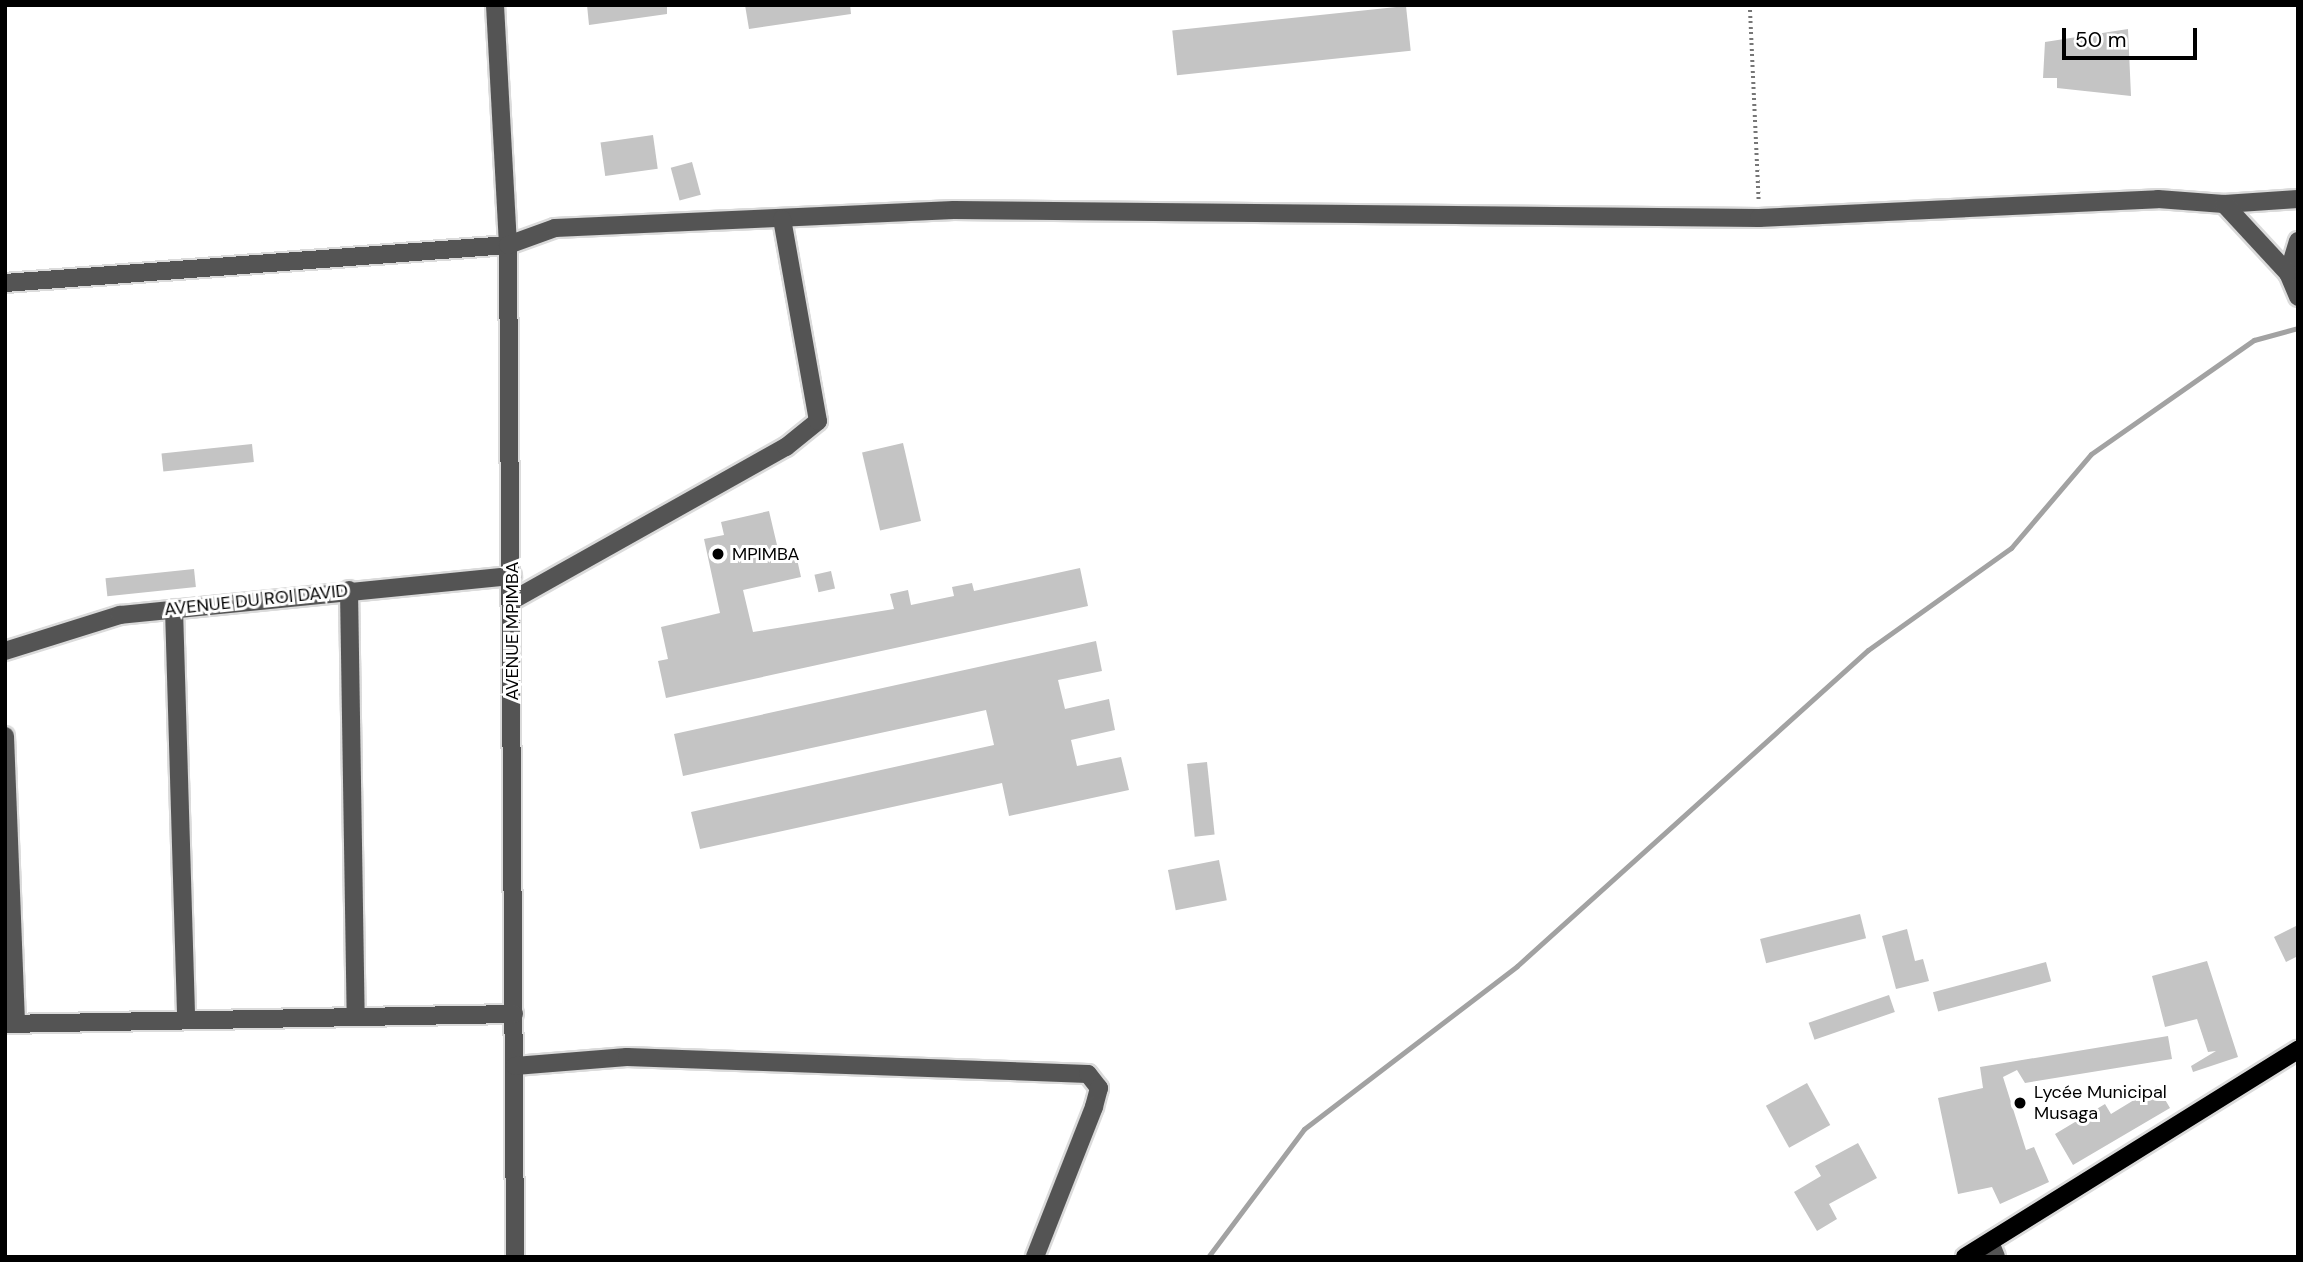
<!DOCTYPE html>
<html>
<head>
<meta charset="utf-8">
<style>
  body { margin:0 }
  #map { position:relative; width:2303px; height:1262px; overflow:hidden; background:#fff; font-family:"DM Sans",sans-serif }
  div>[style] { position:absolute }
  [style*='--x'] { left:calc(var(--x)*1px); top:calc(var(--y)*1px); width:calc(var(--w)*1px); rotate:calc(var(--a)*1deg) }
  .stream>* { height:5px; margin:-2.5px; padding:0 2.5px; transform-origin:2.5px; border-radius:2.5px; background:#a2a2a2 }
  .building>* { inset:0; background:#c4c4c4; transform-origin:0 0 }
  .path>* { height:3.5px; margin-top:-1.75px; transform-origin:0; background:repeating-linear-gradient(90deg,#767676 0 2px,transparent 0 5.5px) }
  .roads { filter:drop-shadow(2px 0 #dbdbdb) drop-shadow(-2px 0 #dbdbdb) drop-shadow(0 2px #dbdbdb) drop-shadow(0 -2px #dbdbdb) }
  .minor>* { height:18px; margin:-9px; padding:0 9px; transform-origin:9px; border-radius:9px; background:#545454 }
  .major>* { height:18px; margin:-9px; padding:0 9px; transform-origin:9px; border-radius:9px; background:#000 }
  .dots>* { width:19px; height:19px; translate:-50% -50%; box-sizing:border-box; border:4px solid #fff; border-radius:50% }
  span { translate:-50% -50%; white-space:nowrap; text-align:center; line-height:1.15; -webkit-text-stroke:6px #fff; paint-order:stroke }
  .poi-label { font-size:18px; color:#000 }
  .left { translate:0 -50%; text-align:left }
  .street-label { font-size:18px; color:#000 }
  .frame { position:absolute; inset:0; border:7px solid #000; pointer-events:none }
  .scale { position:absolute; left:2062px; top:28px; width:135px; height:32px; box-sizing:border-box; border:4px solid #000; border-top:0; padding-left:9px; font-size:21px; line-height:24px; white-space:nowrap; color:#000; -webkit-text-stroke:5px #fff; paint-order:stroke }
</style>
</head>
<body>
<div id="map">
  <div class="stream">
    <div style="--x:1208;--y:1257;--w:160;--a:-53.1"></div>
    <div style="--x:1304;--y:1129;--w:268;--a:-37.4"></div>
    <div style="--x:1517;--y:966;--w:472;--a:-42"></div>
    <div style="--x:1868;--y:650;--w:176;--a:-35.5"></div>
    <div style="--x:2011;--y:548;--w:123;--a:-49.6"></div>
    <div style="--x:2091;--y:454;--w:199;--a:-35"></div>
    <div style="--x:2254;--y:340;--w:46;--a:-15.3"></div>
  </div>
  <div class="building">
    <div style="clip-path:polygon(587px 5px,667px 5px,667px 14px,589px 25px)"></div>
    <div style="clip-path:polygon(745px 5px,850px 5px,851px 14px,749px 29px)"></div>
    <div style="left:1406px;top:6px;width:45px;height:235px;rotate:84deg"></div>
    <div style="clip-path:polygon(2128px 29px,2131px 96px,2057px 88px,2057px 78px,2043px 78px,2045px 42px)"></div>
    <div style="left:653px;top:135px;width:34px;height:53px;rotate:82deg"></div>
    <div style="left:692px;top:162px;width:34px;height:22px;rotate:75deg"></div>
    <div style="left:903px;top:443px;width:80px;height:42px;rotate:77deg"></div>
    <div style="left:252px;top:444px;width:18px;height:91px;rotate:84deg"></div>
    <div style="clip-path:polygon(769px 511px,781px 562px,797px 559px,801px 577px,743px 590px,753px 632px,894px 609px,890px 594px,908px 590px,911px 605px,954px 596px,952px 587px,972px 583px,974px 591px,1080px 568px,1088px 606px,666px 698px,658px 661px,668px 659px,661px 627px,720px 613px,704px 539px,724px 535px,721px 522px)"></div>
    <div style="left:194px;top:569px;width:18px;height:89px;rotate:84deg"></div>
    <div style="left:831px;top:571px;width:18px;height:17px;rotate:77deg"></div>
    <div style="clip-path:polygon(1096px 641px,1102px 671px,1058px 680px,1065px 709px,1109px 699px,1115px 730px,1071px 740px,1077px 766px,1121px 757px,1129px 790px,1009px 816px,1002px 783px,700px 849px,691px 812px,994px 745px,986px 710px,683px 776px,674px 734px)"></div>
    <div style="left:1207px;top:762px;width:73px;height:20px;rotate:84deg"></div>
    <div style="left:1219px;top:860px;width:41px;height:52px;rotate:79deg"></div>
    <div style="left:1860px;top:914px;width:25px;height:103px;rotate:76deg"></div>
    <div style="clip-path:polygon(2298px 925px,2298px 956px,2286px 962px,2274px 937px)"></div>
    <div style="clip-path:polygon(1907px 929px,1915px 961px,1923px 959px,1929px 981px,1896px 989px,1882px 936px)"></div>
    <div style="clip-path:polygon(2207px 961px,2238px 1057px,2193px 1072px,2191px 1066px,2216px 1051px,2208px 1052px,2197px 1019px,2165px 1027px,2152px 976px)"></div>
    <div style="left:2046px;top:962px;width:20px;height:117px;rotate:75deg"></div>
    <div style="left:1889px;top:995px;width:18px;height:85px;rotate:71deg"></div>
    <div style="clip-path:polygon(2168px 1036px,2172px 1059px,2025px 1083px,2017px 1070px,2003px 1077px,2026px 1150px,2034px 1147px,2049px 1182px,2000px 1204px,1992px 1187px,1958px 1194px,1938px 1098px,1983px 1088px,1980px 1067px)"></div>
    <div style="left:1807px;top:1083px;width:48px;height:47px;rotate:61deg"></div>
    <div style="clip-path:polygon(2157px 1086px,2170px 1108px,2073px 1165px,2055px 1134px,2105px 1104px,2111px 1114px)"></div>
    <div style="clip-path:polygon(1858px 1143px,1877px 1178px,1829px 1204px,1837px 1219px,1817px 1231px,1794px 1192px,1821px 1176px,1815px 1166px)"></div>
  </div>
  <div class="path">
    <div style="--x:1750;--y:5;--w:197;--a:87.4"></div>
  </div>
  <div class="roads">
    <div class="minor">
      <div style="--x:495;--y:5;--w:240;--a:86.9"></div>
      <div style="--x:508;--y:245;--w:1012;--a:89.6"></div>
      <div style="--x:2224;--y:204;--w:74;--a:-3.9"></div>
      <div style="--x:2298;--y:241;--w:34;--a:107"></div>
      <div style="--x:2288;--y:273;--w:26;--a:67"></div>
      <div style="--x:5;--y:283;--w:504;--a:-4.32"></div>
      <div style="--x:508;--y:245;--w:50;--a:-19.9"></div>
      <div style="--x:555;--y:228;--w:399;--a:-2.6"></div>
      <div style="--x:954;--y:210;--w:805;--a:0.57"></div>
      <div style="--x:1759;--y:218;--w:399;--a:-2.7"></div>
      <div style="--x:2158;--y:199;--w:66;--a:4.3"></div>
      <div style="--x:2224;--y:204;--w:94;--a:47.2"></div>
      <div style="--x:349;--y:590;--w:426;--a:89.1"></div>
      <div style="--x:513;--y:600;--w:313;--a:-29.3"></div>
      <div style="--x:786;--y:447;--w:41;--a:-39.1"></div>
      <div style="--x:818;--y:421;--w:205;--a:-100.1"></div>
      <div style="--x:174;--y:609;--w:411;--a:88.3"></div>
      <div style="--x:5;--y:651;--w:121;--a:-17.4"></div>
      <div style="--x:120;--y:615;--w:394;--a:-5.7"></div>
      <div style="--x:5;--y:736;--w:288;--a:87.8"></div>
      <div style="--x:5;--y:1024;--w:509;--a:-1.13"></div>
      <div style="--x:515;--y:1066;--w:112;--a:-4.6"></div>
      <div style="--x:627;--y:1057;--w:461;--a:2.1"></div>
      <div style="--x:1088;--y:1074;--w:18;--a:52"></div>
      <div style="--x:1099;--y:1088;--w:20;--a:105"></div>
      <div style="--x:1094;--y:1107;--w:161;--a:111.5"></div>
      <div style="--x:1990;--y:1242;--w:16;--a:68"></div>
    </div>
    <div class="major">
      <div style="--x:1965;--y:1257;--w:392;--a:-31.9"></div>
    </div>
  </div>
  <div class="dots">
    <div style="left:718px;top:554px;background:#000"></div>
    <div style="left:2020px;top:1103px;background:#000"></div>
  </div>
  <div class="poi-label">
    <span class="left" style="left:732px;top:554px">MPIMBA</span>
    <span class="left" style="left:2034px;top:1103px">Lycée Municipal<br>Musaga</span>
  </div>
  <div class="street-label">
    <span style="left:256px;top:600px;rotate:-6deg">AVENUE DU ROI DAVID</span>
    <span style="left:512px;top:631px;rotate:-90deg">AVENUE MPIMBA</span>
  </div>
  <div class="frame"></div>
  <div class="scale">50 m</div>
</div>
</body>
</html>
